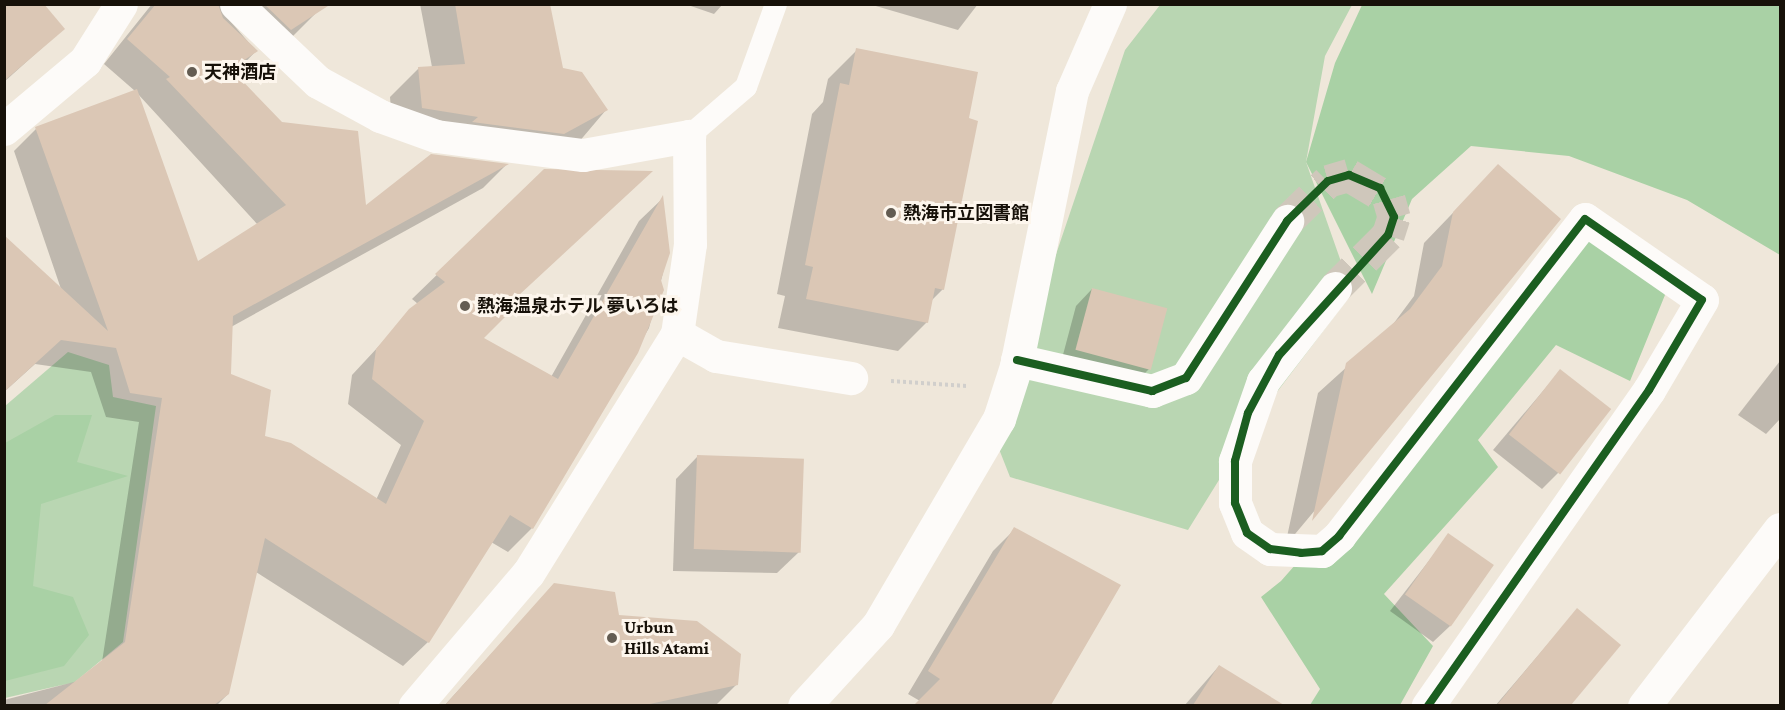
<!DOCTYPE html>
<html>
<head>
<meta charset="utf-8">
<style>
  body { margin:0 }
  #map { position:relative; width:1785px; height:710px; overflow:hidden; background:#efe7da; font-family:"Crimson Pro","Noto Sans JP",serif }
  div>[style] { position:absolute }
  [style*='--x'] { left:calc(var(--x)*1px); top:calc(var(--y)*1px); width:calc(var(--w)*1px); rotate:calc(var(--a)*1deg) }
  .green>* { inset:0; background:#b9d6b2 }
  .forest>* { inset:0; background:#a9d1a5 }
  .shadow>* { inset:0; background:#0003 }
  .building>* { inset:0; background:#dbc7b5; transform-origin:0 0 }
  .minor-tunnel>* { height:33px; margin-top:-16.5px; transform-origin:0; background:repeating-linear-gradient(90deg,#cfc7bb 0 33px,transparent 0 49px) }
  .path>* { height:4px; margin-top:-2px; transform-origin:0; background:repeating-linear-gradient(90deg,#d1cfcc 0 3px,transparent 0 6px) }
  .service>* { height:22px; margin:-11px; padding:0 11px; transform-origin:11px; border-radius:11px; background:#fdfbf9 }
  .minor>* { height:33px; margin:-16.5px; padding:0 16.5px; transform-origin:16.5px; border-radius:16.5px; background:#fdfbf9 }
  .tertiary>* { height:33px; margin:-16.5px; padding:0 16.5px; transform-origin:16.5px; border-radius:16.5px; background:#fdfbf9 }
  .cycleway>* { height:8px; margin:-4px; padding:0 4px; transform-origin:4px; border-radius:4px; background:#1b5e20 }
  .dots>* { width:16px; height:16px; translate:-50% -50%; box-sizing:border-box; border:3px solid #fdf6ed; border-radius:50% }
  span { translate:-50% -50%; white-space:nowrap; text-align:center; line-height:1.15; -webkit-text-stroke:6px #fdf6ed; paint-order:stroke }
  .poi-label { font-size:18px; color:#171109; font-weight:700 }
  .left { translate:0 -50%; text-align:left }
  .frame { position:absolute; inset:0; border:6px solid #171109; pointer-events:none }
</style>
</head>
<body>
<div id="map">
  <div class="green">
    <div style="clip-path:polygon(1160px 5px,1352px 5px,1325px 56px,1306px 162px,1352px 293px,1258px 417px,1188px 530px,1010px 477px,999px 449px,1045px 287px,1125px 50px)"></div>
    <div style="clip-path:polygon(68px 352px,109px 365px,113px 397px,156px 406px,123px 642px,75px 682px,5px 698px,5px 406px)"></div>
  </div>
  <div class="forest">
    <div style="clip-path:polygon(1362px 5px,1780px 5px,1780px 255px,1687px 200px,1569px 156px,1471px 146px,1412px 199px,1372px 294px,1306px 162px,1335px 63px)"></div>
    <div style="clip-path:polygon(1602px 217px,1638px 245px,1665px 295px,1630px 381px,1556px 345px,1478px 440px,1498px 467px,1384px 594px,1433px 646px,1400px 705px,1310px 705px,1320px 689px,1261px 597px,1281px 581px)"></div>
    <div style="clip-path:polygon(55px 415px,92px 415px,77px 462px,128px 476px,41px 504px,33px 586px,73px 597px,89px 635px,64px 666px,5px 681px,5px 443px)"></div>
  </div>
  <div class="shadow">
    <div style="clip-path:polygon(evenodd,152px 4px,308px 4px,315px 14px,291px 38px,225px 15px,256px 51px,234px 74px,365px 208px,506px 165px,483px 188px,231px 327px,229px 375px,263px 437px,376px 500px,401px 445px,348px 404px,352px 375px,418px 304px,412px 299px,545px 170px,517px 297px,482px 339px,551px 377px,639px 221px,662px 199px,668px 253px,649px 328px,532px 528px,508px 552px,491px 542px,428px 642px,403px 666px,256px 572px,228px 694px,216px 706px,4px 706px,4px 700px,78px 681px,102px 662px,139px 422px,106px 417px,91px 372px,35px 364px,4px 392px,4px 237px,61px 289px,14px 151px,38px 127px,135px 91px,104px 64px,152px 4px,137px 93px,258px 225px,197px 263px,137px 93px)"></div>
    <div style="clip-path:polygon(420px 4px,549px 4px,562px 70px,606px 110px,567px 156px,393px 137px,390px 97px,419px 68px,432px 67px)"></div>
    <div style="clip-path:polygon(685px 4px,723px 4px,714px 14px)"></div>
    <div style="clip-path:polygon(869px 4px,978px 4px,958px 30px)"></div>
    <div style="clip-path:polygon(4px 8px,63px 29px,4px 82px)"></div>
    <div style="clip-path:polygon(857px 50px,967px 120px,943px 289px,931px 301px,927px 322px,898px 351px,778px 328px,785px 296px,777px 294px,812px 114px,823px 102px,828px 79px)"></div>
    <div style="clip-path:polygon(1498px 166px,1559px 219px,1285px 546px,1318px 393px,1391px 327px,1414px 296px,1424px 243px)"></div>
    <div style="clip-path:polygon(1092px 289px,1149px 369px,1133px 385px,1060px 366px,1076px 306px)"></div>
    <div style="clip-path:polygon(1780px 361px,1780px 419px,1766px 434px,1738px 415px)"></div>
    <div style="clip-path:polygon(1560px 371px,1558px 473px,1542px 489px,1493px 450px)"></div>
    <div style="clip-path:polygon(697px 457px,799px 552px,777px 573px,673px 571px,676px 479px)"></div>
    <div style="clip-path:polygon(1015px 529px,1119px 585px,1049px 706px,915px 706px,920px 701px,908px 694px,993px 551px)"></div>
    <div style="clip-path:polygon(1449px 535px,1450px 626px,1433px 642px,1390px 611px)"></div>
    <div style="clip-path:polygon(555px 584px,618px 617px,737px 684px,715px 706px,444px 706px)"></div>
    <div style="clip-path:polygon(1577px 610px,1619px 645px,1569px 706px,1495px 706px)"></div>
    <div style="clip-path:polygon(1219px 666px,1281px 706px,1184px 706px)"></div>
  </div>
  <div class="building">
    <div style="clip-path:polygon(4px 4px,44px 4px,65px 29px,4px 81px)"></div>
    <div style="clip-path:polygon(156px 4px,218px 4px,223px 18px,258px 51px,231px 69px,282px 122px,358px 131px,366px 205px,431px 154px,509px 164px,233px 316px,231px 374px,271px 390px,265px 436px,291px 443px,386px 504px,424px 421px,372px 379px,376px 349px,409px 309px,445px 282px,435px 274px,544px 169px,653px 171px,518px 296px,521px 301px,484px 338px,558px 379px,663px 195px,670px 253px,661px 280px,664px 290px,638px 353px,533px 529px,510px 515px,429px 643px,265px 538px,229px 694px,214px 705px,45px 705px,125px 642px,162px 398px,130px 393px,116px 348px,61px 340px,4px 392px,4px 235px,108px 331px,35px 127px,137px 89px,198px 261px,286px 205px,166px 79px,170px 77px,127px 39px)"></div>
    <div style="clip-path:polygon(264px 4px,331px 4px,291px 30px)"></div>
    <div style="clip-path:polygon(455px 4px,550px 4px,563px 68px,582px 72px,608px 110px,564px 134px,472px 122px,478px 117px,422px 108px,418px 67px,465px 64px)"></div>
    <div style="clip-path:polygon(856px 48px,978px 72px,969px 118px,978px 121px,944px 290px,935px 288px,928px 323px,806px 299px,813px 267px,805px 265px,840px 83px,849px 85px)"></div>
    <div style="clip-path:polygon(1498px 164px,1561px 219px,1312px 521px,1346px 363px,1410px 309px,1442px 266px,1453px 212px)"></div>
    <div style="left:1092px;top:288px;width:78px;height:64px;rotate:15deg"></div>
    <div style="left:1560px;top:369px;width:65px;height:83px;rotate:38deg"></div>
    <div style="left:697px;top:455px;width:107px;height:94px;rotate:2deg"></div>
    <div style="clip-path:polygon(1014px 527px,1121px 585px,1051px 705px,914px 705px,940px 679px,928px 671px)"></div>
    <div style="left:1448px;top:533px;width:56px;height:75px;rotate:35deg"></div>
    <div style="clip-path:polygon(554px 583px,615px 592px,619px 615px,697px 621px,741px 654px,738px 685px,645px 705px,445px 705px)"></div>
    <div style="clip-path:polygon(1577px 608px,1621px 645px,1571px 705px,1497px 705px)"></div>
    <div style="clip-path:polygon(1219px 665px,1284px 705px,1193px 705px)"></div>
  </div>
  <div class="minor-tunnel">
    <div style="--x:1287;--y:221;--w:57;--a:-44.3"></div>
    <div style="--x:1328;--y:181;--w:22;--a:-16"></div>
    <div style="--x:1349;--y:175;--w:47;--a:31"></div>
    <div style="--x:1389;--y:199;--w:19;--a:74"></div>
    <div style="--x:1394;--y:217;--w:19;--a:108"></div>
    <div style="--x:1388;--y:235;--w:75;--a:135"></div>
  </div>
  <div class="path">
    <div style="--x:891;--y:381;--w:76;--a:3.8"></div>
  </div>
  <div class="service">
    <div style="--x:689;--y:136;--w:75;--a:-40.7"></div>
    <div style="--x:746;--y:87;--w:88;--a:-70.1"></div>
  </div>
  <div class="minor">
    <div style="--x:236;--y:4;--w:113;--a:43.6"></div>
    <div style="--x:318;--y:82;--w:71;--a:28.7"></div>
    <div style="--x:380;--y:116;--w:59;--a:19.7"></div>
    <div style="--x:436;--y:136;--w:148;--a:7.4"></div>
    <div style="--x:583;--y:155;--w:108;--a:-10.2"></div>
    <div style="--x:689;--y:136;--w:108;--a:89.5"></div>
    <div style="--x:690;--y:244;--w:91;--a:98.2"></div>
    <div style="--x:677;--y:334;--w:282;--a:121.9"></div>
    <div style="--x:528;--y:573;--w:175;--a:130.4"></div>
    <div style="--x:1335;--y:288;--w:118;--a:127.7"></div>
    <div style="--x:1263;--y:381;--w:85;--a:109.3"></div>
    <div style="--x:1235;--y:461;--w:42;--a:90"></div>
    <div style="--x:1235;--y:503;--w:32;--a:68"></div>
    <div style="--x:1247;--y:533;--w:28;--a:35"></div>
    <div style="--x:1270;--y:549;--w:52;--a:2.2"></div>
    <div style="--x:1322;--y:551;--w:23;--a:-41"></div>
    <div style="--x:1339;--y:536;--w:401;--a:-52.2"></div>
    <div style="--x:1585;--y:219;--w:142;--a:34.7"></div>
    <div style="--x:1702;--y:300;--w:104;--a:120.5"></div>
    <div style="--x:1649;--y:390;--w:386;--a:125"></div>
    <div style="--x:677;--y:334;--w:45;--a:29.4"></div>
    <div style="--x:716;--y:356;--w:137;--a:9.3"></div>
    <div style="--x:1017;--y:360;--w:139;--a:12.9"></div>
    <div style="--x:1152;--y:391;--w:36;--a:-21"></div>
    <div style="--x:1186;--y:378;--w:187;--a:-57.2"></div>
    <div style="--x:1644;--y:706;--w:223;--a:-52.5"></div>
  </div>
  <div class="tertiary">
    <div style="--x:4;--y:129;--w:106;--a:-40"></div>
    <div style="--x:85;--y:61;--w:67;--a:-57.7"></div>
    <div style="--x:804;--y:706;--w:110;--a:-47.6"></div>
    <div style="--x:878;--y:625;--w:239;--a:-59.6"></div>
    <div style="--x:999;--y:419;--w:56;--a:-72.2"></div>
    <div style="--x:1016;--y:366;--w:281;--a:-78.5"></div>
    <div style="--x:1072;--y:91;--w:95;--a:-66.4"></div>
  </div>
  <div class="cycleway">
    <div style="--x:1017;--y:360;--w:139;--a:12.9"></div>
    <div style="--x:1152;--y:391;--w:36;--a:-21"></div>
    <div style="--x:1186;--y:378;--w:187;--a:-57.2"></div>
    <div style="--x:1287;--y:221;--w:57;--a:-44.3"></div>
    <div style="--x:1328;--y:181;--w:22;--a:-16"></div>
    <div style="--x:1349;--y:175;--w:34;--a:23"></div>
    <div style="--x:1380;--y:188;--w:32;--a:64"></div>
    <div style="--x:1394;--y:217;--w:19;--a:108"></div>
    <div style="--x:1388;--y:235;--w:162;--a:132.2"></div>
    <div style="--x:1279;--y:355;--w:66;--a:118.1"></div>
    <div style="--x:1248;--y:413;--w:50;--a:105.2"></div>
    <div style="--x:1235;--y:461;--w:42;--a:90"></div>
    <div style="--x:1235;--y:503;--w:32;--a:68"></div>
    <div style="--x:1247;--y:533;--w:28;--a:35"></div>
    <div style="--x:1270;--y:549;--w:31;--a:7"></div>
    <div style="--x:1301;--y:553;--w:21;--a:-5"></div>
    <div style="--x:1322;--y:551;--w:23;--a:-41"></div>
    <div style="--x:1339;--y:536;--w:401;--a:-52.2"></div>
    <div style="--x:1585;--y:219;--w:142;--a:34.7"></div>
    <div style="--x:1702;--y:300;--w:104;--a:120.5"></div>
    <div style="--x:1649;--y:390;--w:386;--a:125"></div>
  </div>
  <div class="dots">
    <div style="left:192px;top:72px;background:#635c52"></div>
    <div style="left:891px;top:213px;background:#635c52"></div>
    <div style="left:465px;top:306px;background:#635c52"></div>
    <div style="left:612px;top:638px;background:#635c52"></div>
  </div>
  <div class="poi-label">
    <span class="left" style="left:204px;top:72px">天神酒店</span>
    <span class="left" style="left:903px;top:213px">熱海市立図書館</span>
    <span class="left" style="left:477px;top:306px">熱海温泉ホテル 夢いろは</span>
    <span class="left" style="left:624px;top:638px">Urbun<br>Hills Atami</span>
  </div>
  <div class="frame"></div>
</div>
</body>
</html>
